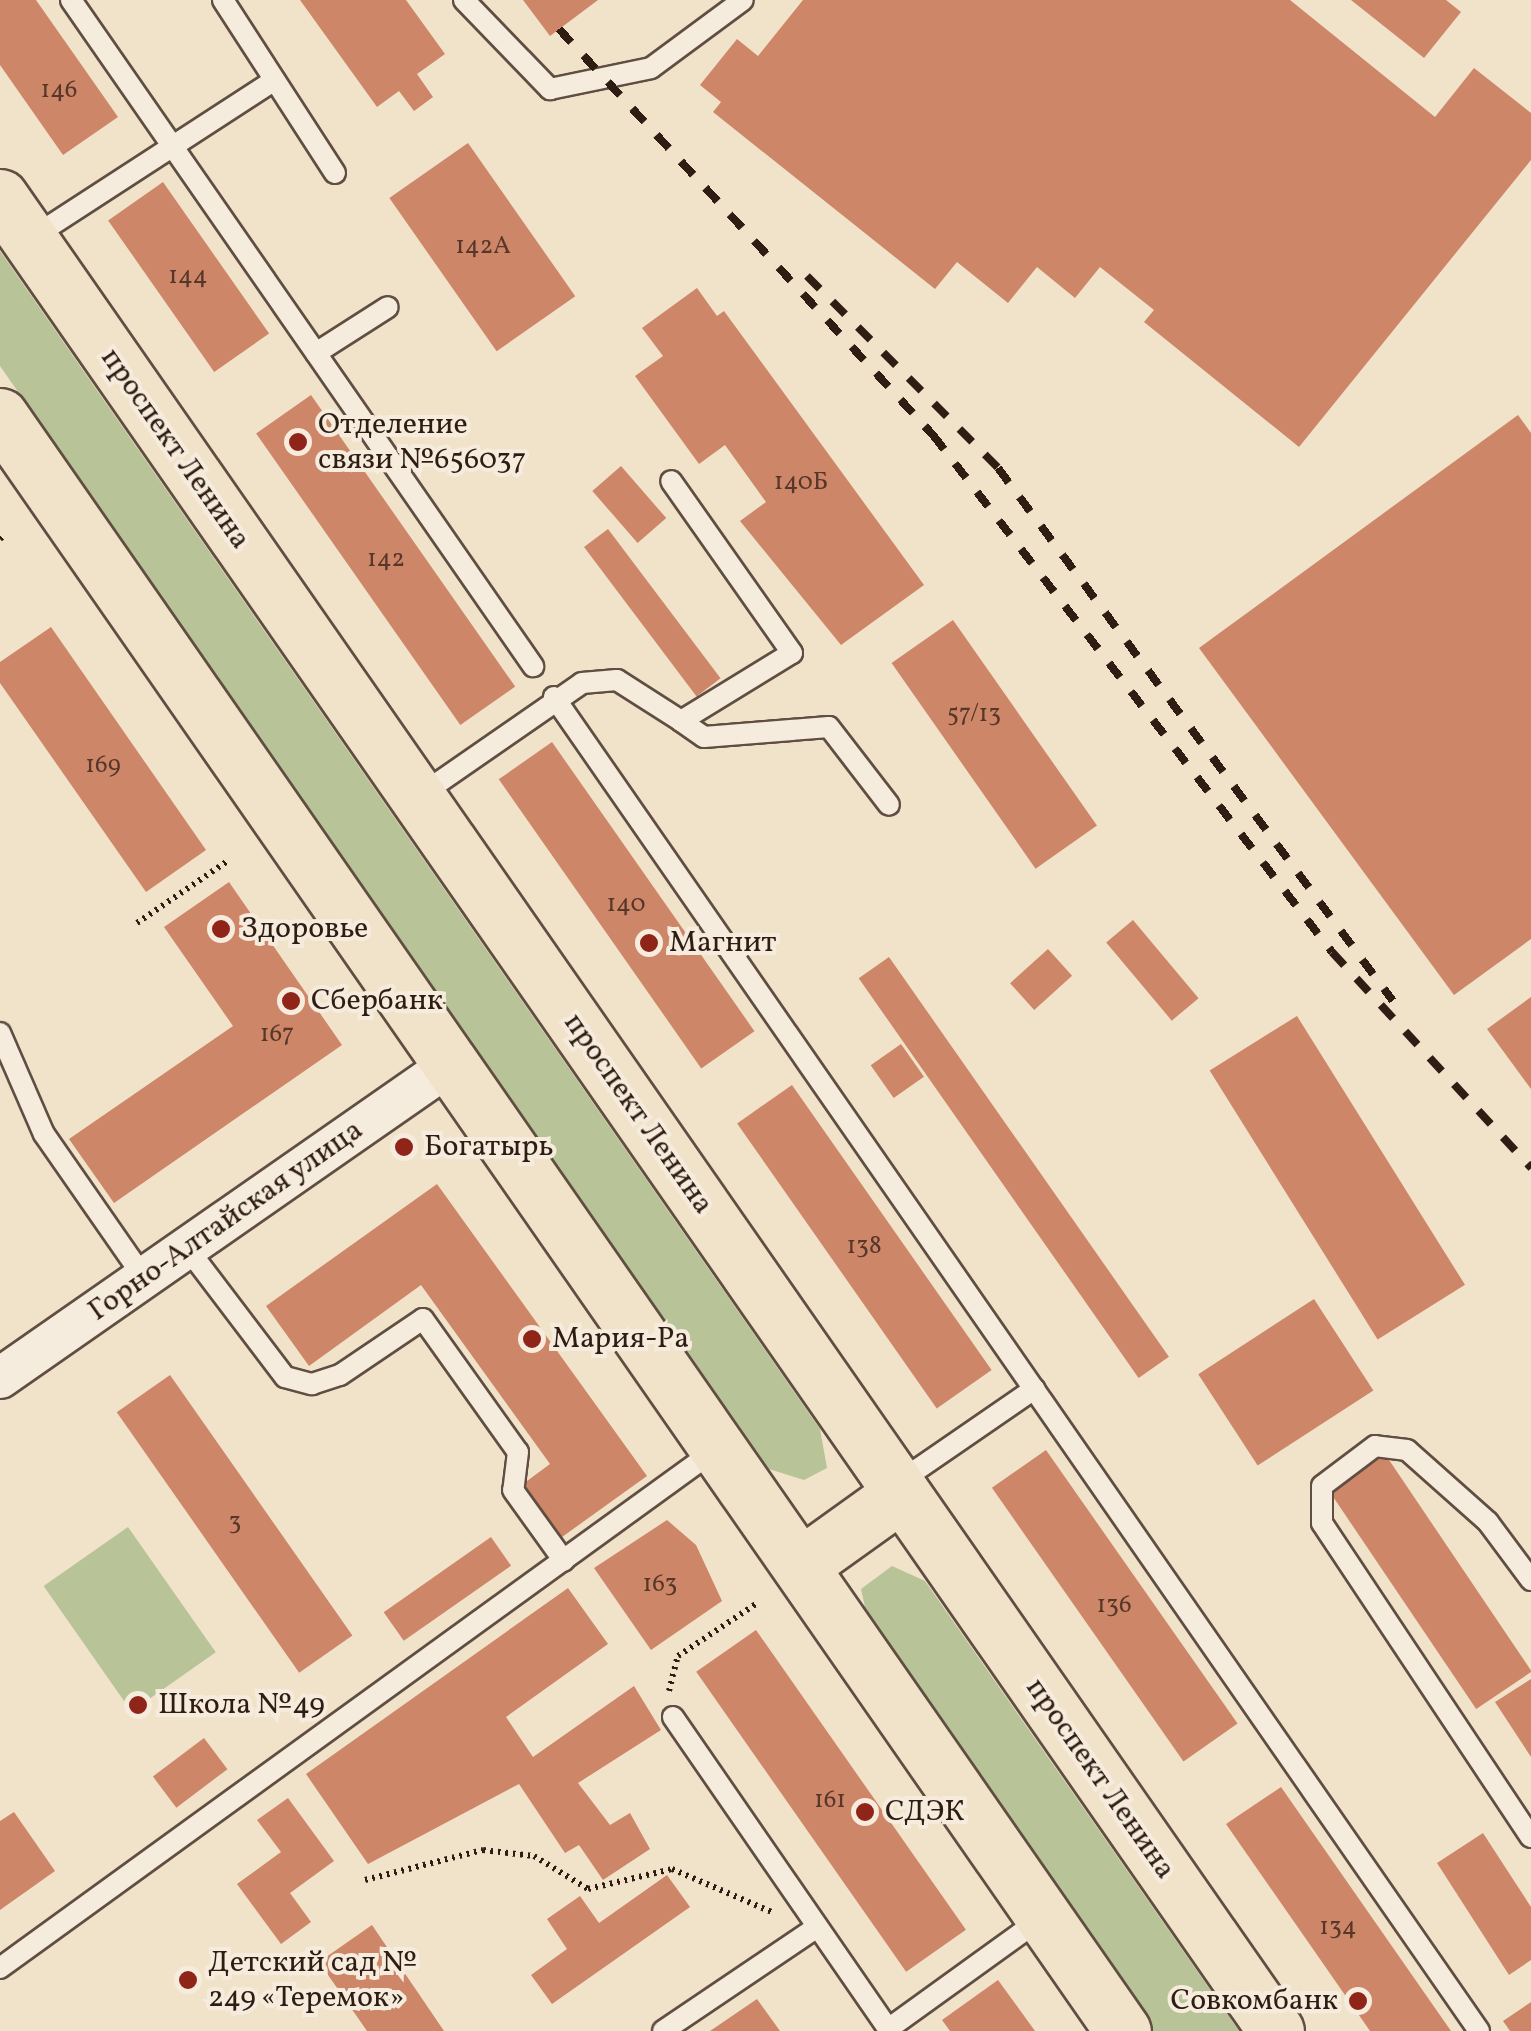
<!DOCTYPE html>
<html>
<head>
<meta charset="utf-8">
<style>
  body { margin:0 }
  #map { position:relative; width:1531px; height:2031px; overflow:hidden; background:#f1e2ca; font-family:Vollkorn,serif }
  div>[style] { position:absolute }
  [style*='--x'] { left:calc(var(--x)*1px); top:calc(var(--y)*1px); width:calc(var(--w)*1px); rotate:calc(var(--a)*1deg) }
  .green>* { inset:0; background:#b8c498; transform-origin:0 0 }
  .building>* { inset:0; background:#ce8668; transform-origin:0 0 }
  .path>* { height:6px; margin-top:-3px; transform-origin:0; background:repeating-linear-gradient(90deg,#2f1d14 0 2.5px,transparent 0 7.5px) }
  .roads { filter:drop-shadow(2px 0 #604e42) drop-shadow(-2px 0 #604e42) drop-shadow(0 2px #604e42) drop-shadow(0 -2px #604e42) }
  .service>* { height:20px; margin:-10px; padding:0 10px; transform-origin:10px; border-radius:10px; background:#f6ecdd }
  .minor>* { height:40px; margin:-20px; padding:0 20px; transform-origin:20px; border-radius:20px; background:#f6ecdd }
  .primary>* { height:55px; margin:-27.5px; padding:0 27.5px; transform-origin:27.5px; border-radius:27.5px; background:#f1e2ca }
  .rail>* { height:8px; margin-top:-4px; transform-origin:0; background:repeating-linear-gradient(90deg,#2f1d14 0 18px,transparent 0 36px) }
  .dots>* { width:28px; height:28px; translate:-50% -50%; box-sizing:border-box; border:5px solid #f6ecdd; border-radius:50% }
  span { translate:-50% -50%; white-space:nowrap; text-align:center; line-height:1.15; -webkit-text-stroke:8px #f6ecdd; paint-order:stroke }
  .number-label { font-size:25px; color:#573729 }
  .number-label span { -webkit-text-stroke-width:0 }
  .poi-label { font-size:30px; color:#2f1d14 }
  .left { translate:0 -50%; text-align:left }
  .right { translate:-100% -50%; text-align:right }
  .street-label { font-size:30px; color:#2f1d14 }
</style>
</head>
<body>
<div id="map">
  <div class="green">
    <div style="clip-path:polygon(0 251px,820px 1429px,827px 1468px,804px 1480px,769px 1469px,0 366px)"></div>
    <div style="left:128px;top:1527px;width:153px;height:103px;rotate:55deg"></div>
    <div style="clip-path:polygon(892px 1566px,925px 1581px,1239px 2031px,1152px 2031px,868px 1621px,861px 1589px)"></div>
  </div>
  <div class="building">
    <div style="clip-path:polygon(0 0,36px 0,118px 117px,63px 155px,0 65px)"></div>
    <div style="clip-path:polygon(300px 0,406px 0,445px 54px,417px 74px,433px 97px,414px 111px,399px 91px,377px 107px)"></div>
    <div style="clip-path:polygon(523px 0,598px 0,550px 36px)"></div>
    <div style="clip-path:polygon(803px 0,1290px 0,1435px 117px,1474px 68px,1531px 113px,1531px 160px,1299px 447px,1144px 322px,1154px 310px,1100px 267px,1075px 298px,1037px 267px,1008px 303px,957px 262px,935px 289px,713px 112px,721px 102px,700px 85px,737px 39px,758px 56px)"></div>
    <div style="clip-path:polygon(1351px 0,1446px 0,1461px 12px,1424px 58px)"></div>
    <div style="left:468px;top:143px;width:187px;height:96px;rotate:55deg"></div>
    <div style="left:163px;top:182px;width:185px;height:67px;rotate:55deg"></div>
    <div style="clip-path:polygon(697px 288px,717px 316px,724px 311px,924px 585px,841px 645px,740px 521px,766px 502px,725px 445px,699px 464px,635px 376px,663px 356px,642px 328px)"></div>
    <div style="left:311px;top:395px;width:356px;height:67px;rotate:55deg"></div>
    <div style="clip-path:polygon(1518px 415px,1531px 433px,1531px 939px,1454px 995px,1199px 648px)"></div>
    <div style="left:621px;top:466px;width:69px;height:38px;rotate:49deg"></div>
    <div style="left:608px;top:529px;width:187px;height:30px;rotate:53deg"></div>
    <div style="left:953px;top:620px;width:251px;height:75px;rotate:55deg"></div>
    <div style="clip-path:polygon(51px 627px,206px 850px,146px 892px,0 683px,0 662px)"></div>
    <div style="left:552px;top:742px;width:353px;height:65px;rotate:55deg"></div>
    <div style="clip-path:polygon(229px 882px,342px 1045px,114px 1203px,69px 1139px,233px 1026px,164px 927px)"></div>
    <div style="left:1133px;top:920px;width:102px;height:35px;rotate:50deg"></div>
    <div style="left:1048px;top:949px;width:36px;height:51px;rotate:48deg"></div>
    <div style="left:889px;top:957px;width:488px;height:37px;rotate:55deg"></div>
    <div style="clip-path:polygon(1531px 997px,1531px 1089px,1487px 1029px)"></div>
    <div style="left:1297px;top:1016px;width:317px;height:103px;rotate:58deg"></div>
    <div style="left:901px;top:1044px;width:40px;height:37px;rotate:55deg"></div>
    <div style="left:792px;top:1085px;width:348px;height:67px;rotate:55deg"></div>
    <div style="clip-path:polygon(437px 1184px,647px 1476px,562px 1537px,523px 1484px,550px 1464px,421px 1285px,309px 1366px,266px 1306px)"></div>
    <div style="left:1314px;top:1299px;width:109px;height:138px;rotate:57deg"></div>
    <div style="left:170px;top:1375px;width:318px;height:65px;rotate:55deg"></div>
    <div style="left:1046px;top:1450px;width:334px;height:66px;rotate:55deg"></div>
    <div style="left:1383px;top:1451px;width:266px;height:67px;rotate:56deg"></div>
    <div style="clip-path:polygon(667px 1520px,696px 1545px,722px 1601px,651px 1650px,594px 1568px)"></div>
    <div style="left:491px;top:1537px;width:35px;height:131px;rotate:55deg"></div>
    <div style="clip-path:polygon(568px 1588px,608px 1644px,506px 1717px,533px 1757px,634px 1686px,661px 1730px,578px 1783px,610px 1825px,630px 1813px,650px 1849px,603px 1880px,579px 1845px,565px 1853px,519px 1784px,368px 1864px,306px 1774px)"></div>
    <div style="left:756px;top:1630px;width:366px;height:73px;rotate:55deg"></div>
    <div style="clip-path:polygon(1531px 1679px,1531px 1757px,1495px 1702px)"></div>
    <div style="left:204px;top:1738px;width:39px;height:64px;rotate:53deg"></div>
    <div style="clip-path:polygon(1281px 1787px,1451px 2031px,1370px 2031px,1226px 1824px)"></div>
    <div style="clip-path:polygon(288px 1798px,334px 1861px,290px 1893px,311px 1922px,281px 1944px,237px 1884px,281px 1852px,257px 1820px)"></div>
    <div style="clip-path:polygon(14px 1812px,55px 1871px,0 1910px,0 1821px)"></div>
    <div style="clip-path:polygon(1483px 1833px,1531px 1907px,1531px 1960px,1509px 1975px,1437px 1863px)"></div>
    <div style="clip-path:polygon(667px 1875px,690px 1907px,552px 2004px,531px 1975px,567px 1949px,547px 1919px,580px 1896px,599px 1923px)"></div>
    <div style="clip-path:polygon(372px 1925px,444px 2031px,367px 2031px,319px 1962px)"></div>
    <div style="clip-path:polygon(998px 1980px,1035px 2031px,950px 2031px,942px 2020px)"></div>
    <div style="clip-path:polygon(757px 1999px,780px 2031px,710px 2031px)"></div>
    <div style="clip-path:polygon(1531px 2002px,1531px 2031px,1510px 2031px,1503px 2021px)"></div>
  </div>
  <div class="path">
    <div style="--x:0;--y:539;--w:6;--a:-39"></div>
    <div style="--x:137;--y:923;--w:112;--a:-34.4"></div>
    <div style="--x:669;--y:1691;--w:36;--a:-76"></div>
    <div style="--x:678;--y:1656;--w:94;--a:-33.7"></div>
    <div style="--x:365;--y:1880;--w:122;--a:-14.3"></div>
    <div style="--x:483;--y:1850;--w:51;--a:6.7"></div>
    <div style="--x:534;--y:1856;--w:63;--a:31.4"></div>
    <div style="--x:588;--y:1889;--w:86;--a:-13.4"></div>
    <div style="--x:672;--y:1869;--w:111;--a:23.3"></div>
  </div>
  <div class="roads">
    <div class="service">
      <div style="--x:71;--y:0;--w:811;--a:55.25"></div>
      <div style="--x:223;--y:0;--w:206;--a:57.1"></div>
      <div style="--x:464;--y:0;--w:124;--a:46"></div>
      <div style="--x:550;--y:89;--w:103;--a:-11.7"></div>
      <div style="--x:651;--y:68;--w:114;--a:-36.5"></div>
      <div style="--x:33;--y:237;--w:288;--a:-33"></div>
      <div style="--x:316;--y:353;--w:85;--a:-32.6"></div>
      <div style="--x:554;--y:697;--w:1623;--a:55.26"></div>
      <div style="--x:681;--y:721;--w:28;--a:35"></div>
      <div style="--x:704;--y:737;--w:125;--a:-4.6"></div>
      <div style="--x:829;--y:727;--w:98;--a:52.4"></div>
      <div style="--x:419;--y:796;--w:198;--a:-34.7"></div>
      <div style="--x:582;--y:683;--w:35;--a:-5"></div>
      <div style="--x:617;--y:680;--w:76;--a:32.6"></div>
      <div style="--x:681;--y:721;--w:130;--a:-31.5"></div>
      <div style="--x:792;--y:653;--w:210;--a:-125.1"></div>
      <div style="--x:0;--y:1033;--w:110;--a:66.5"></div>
      <div style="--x:44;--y:1134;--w:175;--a:55.2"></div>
      <div style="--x:187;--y:1248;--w:162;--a:52.8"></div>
      <div style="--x:285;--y:1377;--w:28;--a:15"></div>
      <div style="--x:312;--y:1384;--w:29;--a:-18"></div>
      <div style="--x:340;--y:1375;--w:100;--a:-34"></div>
      <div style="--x:423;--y:1319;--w:163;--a:54.5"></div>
      <div style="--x:518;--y:1452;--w:38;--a:97"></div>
      <div style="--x:513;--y:1490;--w:87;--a:54.3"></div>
      <div style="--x:896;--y:1484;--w:168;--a:-34.5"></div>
      <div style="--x:1531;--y:1580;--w:72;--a:-126.6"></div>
      <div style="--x:1488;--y:1522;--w:108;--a:-138.4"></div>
      <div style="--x:1407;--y:1450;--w:32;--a:-173"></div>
      <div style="--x:1375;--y:1446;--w:66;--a:143"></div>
      <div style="--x:1322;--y:1486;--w:37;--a:90"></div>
      <div style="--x:1322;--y:1523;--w:377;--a:56.4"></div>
      <div style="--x:673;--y:1717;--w:382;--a:55.4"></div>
      <div style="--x:0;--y:1968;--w:883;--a:-35.92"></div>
      <div style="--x:888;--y:2029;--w:190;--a:-35.8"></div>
      <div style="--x:663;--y:2031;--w:186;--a:-34"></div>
    </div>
    <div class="minor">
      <div style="--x:0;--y:1378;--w:550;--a:-34.85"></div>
    </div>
    <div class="primary">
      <div style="--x:0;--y:197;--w:2234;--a:55.17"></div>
      <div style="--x:0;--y:416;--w:1967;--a:55.19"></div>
      <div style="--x:800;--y:1566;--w:125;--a:-35.6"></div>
    </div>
  </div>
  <div class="rail">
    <div style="--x:559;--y:29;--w:552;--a:47.35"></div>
    <div style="--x:933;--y:435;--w:653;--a:52.34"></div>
    <div style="--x:1332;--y:952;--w:294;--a:47.3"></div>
    <div style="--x:807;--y:276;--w:271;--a:45.1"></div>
    <div style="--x:998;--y:468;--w:663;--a:53.46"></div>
  </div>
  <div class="dots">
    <div style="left:298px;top:442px;background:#8f2418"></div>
    <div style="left:221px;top:929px;background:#8f2418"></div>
    <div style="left:649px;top:943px;background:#8f2418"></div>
    <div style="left:291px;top:1001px;background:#8f2418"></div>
    <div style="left:404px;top:1147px;background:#8f2418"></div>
    <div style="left:532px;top:1339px;background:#8f2418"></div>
    <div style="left:138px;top:1705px;background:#8f2418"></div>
    <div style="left:865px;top:1812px;background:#8f2418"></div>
    <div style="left:188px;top:1980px;background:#8f2418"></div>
    <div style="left:1358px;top:2001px;background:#8f2418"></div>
  </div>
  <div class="number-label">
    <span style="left:59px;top:91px">146</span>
    <span style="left:483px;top:247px">142А</span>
    <span style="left:188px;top:277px">144</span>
    <span style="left:801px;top:483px">140Б</span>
    <span style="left:386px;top:560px">142</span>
    <span style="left:974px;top:715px">57/13</span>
    <span style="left:103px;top:766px">169</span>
    <span style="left:626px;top:905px">140</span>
    <span style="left:277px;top:1035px">167</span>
    <span style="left:864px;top:1247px">138</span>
    <span style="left:235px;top:1523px">3</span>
    <span style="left:660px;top:1585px">163</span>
    <span style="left:1114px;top:1606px">136</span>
    <span style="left:830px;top:1801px">161</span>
    <span style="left:1338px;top:1928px">134</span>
  </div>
  <div class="poi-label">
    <span class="left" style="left:318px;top:442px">Отделение<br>связи №656037</span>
    <span class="left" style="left:241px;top:929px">Здоровье</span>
    <span class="left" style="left:669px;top:943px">Магнит</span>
    <span class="left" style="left:311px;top:1001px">Сбербанк</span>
    <span class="left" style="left:424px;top:1147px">Богатырь</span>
    <span class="left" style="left:552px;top:1339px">Мария-Ра</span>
    <span class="left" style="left:158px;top:1705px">Школа №49</span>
    <span class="left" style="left:885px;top:1812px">СДЭК</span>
    <span class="left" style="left:208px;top:1980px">Детский сад №<br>249 «Теремок»</span>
    <span class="right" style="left:1338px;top:2001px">Совкомбанк</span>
  </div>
  <div class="street-label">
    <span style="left:175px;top:449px;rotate:55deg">проспект Ленина</span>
    <span style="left:638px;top:1114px;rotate:55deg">проспект Ленина</span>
    <span style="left:226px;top:1221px;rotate:-35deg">Горно-Алтайская улица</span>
    <span style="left:1100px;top:1779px;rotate:55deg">проспект Ленина</span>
  </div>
</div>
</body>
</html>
